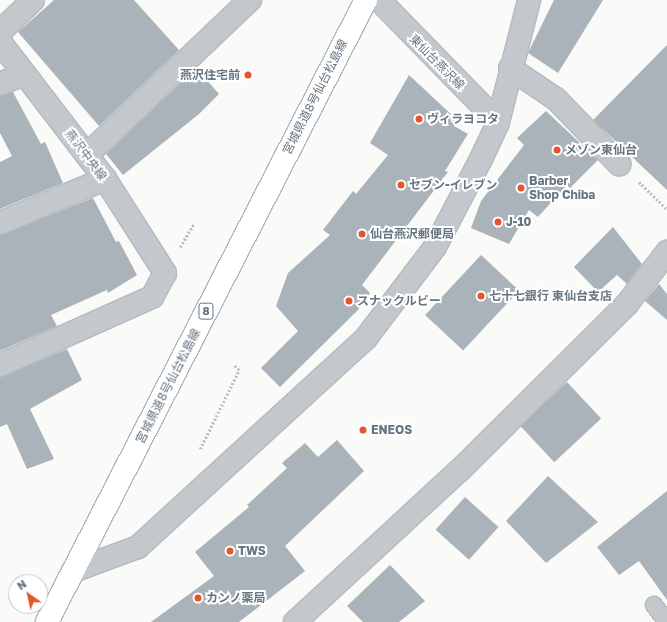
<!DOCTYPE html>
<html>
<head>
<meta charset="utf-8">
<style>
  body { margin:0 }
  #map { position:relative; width:667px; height:622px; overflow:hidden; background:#fafaf8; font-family:"Golos Text","Noto Sans JP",sans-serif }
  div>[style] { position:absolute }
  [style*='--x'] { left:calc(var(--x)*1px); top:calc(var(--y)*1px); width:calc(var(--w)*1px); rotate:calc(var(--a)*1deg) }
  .building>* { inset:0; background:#aab3b9; transform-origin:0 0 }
  .path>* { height:2.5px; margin-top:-1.25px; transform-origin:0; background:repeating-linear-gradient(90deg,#bbbfc2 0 2px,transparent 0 4px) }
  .roads { filter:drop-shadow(1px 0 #b5babe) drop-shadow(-1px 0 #b5babe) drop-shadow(0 1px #b5babe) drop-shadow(0 -1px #b5babe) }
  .lane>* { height:16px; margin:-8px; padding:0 8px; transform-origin:8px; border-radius:8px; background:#c3c8cc }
  .street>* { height:22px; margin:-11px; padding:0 11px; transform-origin:11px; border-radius:11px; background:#c3c8cc }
  .primary>* { height:22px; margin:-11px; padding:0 11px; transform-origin:11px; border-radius:11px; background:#fff }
  .dots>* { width:11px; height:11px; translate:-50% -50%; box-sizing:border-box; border:2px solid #fff; border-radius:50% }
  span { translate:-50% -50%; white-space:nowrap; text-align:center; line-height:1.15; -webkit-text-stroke:4px #fff; paint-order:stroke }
  .shield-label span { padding:1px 3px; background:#fff; border:1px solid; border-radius:3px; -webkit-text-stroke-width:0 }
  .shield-label { font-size:11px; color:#657683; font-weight:700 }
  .street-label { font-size:12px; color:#657683 }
  .poi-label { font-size:12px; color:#657683; font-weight:700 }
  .right { translate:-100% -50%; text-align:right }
  .left { translate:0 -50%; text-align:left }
  .north { position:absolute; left:8px; top:574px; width:40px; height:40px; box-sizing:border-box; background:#fff; border:1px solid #c1c8cd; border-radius:50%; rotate:326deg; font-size:11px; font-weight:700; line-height:16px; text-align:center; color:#657683 }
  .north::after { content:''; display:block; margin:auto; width:14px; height:18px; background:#e4572e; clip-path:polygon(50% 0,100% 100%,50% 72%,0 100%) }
</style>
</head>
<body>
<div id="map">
  <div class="building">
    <div style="clip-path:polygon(54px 0,134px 0,179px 50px,99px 126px,18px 32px)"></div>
    <div style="clip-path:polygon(554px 0,603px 0,558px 73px,528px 53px)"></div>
    <div style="clip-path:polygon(667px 45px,667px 190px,593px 120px)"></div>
    <div style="clip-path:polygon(196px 68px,219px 94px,199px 114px,123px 175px,106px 154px)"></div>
    <div style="clip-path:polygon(409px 75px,453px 116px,457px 121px,454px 126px,468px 134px,445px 171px,448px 172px,362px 285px,370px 293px,358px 310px,280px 387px,261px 368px,298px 331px,276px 306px,288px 273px,330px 235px,323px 230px,353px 191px,356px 194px,388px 155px,370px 143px)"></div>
    <div style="clip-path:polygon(13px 92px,41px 144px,45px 142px,63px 183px,0 209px,0 162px,12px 156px,0 133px,0 96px)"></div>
    <div style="clip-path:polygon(546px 111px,598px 160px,570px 188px,567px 185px,538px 217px,529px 210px,509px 244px,471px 228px,481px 201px,524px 145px,517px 138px)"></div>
    <div style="clip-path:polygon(93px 198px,116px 242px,119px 241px,137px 275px,108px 293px,107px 290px,51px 315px,57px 326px,0 351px,0 235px)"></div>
    <div style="clip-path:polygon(613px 227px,642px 264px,627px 284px,617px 275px,598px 292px,574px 267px)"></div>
    <div style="left:481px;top:255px;width:52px;height:82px;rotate:43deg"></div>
    <div style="clip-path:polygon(659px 284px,667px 294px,667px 320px,645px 301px)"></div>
    <div style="clip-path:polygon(67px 349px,82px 380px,30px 409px,54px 459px,27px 469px,7px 424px,0 427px,0 377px)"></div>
    <div style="left:567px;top:382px;width:50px;height:64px;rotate:47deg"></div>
    <div style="clip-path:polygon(337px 440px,364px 471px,285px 546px,305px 571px,239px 622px,151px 622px,214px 576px,195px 552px,249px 507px,247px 505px,287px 468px,282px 463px,305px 443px,318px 457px)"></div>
    <div style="clip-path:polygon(548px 476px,598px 522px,546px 563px,506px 521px)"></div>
    <div style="clip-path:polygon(667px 491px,667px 600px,639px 561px,619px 575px,597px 547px)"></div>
    <div style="left:465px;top:497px;width:45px;height:44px;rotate:42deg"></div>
    <div style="clip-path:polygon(390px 565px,425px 601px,399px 622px,363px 622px,347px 606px)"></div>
  </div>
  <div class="path">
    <div style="--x:639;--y:182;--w:39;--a:44"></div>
    <div style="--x:180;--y:247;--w:27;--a:-59"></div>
    <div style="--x:200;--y:449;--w:88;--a:-63.7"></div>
    <div style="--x:239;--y:370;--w:6;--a:-141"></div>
  </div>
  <div class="roads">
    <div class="lane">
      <div style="--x:654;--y:605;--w:21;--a:53"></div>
    </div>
    <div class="street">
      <div style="--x:379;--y:0;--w:170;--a:45.7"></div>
      <div style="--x:0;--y:32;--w:46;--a:-44.1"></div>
      <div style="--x:0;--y:42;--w:173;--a:52.5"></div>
      <div style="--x:105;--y:179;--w:112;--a:57.4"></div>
      <div style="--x:165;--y:273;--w:27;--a:118"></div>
      <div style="--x:152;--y:297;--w:167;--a:155.9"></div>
      <div style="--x:510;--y:68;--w:55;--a:34"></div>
      <div style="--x:556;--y:99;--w:91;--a:45.9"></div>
      <div style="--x:0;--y:84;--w:26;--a:-23"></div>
      <div style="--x:87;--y:155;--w:225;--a:-43.6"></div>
      <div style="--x:0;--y:223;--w:114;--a:-22.7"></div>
      <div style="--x:73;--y:571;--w:69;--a:-20.3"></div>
      <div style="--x:138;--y:547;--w:309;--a:-42.5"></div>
      <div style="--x:366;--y:338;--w:114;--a:-52.8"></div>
      <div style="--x:435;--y:247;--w:102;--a:-62.4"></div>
      <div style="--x:482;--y:157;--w:38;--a:-65"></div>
      <div style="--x:498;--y:122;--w:126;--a:-75.7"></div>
      <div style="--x:295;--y:622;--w:224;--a:-42.7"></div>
      <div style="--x:460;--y:470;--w:235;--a:-44.8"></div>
      <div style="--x:627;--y:304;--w:66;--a:-52.4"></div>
    </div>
    <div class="primary">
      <div style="--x:47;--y:622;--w:699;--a:-62.85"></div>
    </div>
  </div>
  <div class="dots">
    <div style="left:248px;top:75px;background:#e4572e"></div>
    <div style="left:419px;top:119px;background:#e4572e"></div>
    <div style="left:557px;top:150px;background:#e4572e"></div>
    <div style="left:401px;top:185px;background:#e4572e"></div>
    <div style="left:521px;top:188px;background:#e4572e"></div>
    <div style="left:498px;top:222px;background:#e4572e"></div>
    <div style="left:362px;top:234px;background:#e4572e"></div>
    <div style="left:481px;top:296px;background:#e4572e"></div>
    <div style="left:349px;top:301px;background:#e4572e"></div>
    <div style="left:363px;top:430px;background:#e4572e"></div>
    <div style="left:230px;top:551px;background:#e4572e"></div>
    <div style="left:198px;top:598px;background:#e4572e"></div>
  </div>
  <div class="shield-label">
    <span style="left:206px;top:311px">8</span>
  </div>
  <div class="street-label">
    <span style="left:437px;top:62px;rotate:45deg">東仙台燕沢線</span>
    <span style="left:315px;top:97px;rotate:-63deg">宮城県道8号仙台松島線</span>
    <span style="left:86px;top:155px;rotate:53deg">燕沢中央線</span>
    <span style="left:168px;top:386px;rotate:-63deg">宮城県道8号仙台松島線</span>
  </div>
  <div class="poi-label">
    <span class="right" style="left:240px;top:75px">燕沢住宅前</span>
    <span class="left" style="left:427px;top:119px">ヴィラヨコタ</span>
    <span class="left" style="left:565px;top:150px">メゾン東仙台</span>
    <span class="left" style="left:529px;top:188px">Barber<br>Shop Chiba</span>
    <span class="left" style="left:409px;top:185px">セブン-イレブン</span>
    <span class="left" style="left:506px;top:222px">J-10</span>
    <span class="left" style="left:370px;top:234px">仙台燕沢郵便局</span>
    <span class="left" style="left:489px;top:296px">七十七銀行 東仙台支店</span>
    <span class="left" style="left:357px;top:301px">スナックルビー</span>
    <span class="left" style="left:371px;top:430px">ENEOS</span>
    <span class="left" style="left:238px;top:551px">TWS</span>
    <span class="left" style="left:206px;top:598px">カンノ薬局</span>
  </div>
  <div class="north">N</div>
</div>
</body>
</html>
